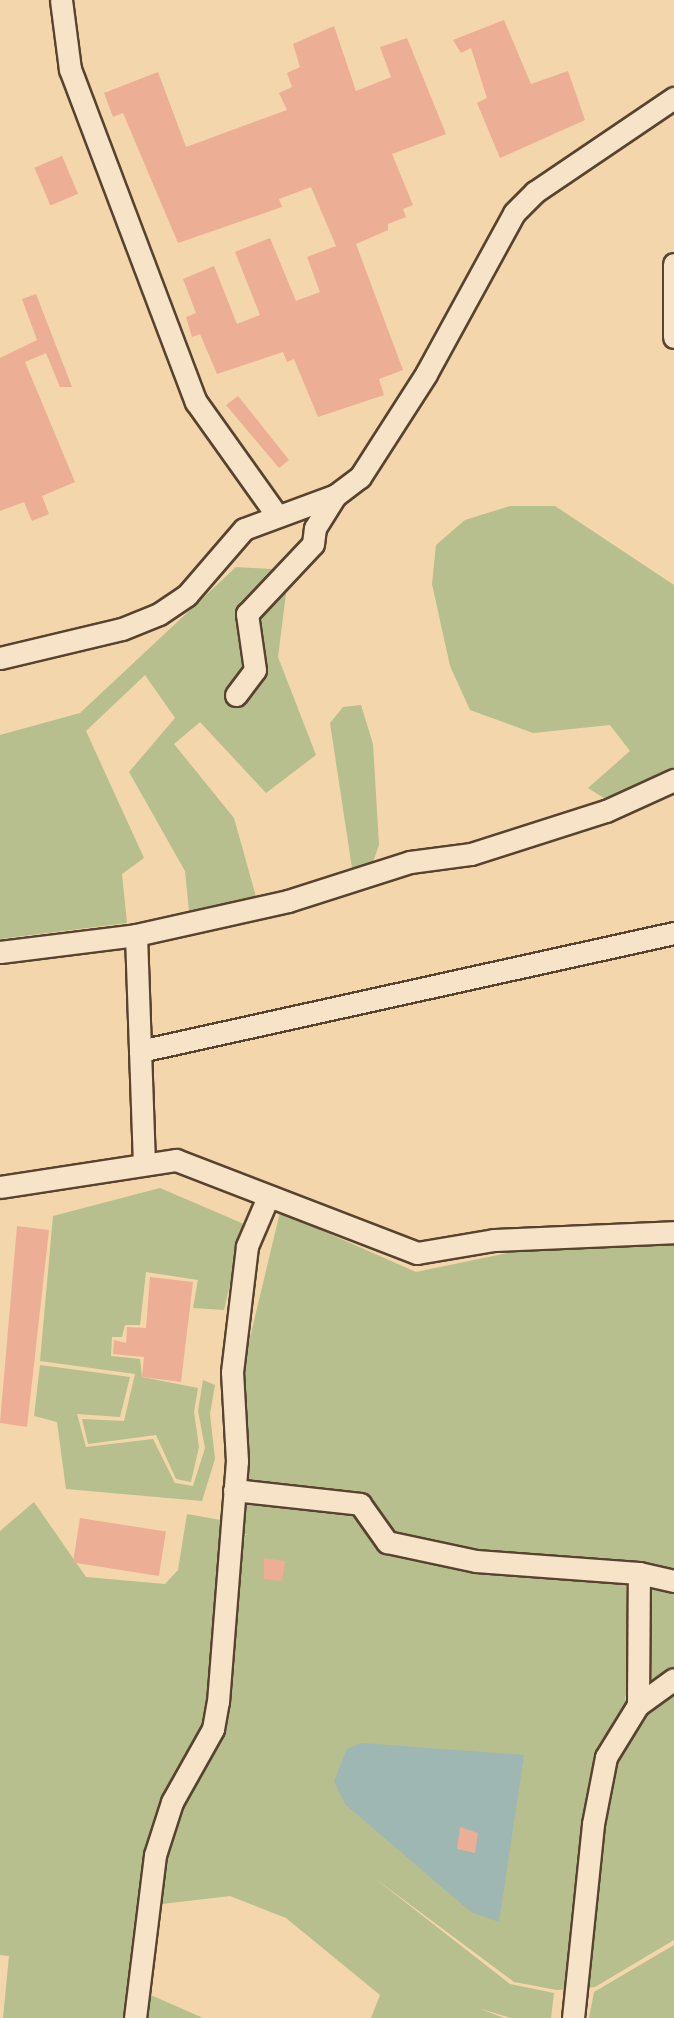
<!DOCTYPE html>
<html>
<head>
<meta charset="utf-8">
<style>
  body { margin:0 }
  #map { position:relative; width:674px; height:2018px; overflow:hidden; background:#f3d6ab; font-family:"Gentium Book Plus",serif }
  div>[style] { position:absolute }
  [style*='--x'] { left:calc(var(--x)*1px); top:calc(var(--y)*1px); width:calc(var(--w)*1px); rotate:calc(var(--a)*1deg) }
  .green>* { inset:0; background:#b6bf8d }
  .water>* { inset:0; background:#9eb7b3 }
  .building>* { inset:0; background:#ecae95; transform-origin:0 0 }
  .roads { filter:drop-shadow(2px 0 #58432f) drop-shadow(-2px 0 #58432f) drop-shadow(0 2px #58432f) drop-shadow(0 -2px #58432f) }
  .minor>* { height:21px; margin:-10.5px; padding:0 10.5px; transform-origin:10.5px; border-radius:10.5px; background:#f7e4c8 }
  span { translate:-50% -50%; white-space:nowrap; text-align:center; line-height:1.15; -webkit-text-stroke:6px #f7e4c8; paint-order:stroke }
</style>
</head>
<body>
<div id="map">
  <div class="green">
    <div style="clip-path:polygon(510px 506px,555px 506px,674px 585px,674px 773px,604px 798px,588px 788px,630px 751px,610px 725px,533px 733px,470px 710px,450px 666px,432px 584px,436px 545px,465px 520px)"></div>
    <div style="clip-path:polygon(236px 567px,289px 570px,278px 657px,316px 755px,266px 793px,200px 722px,174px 744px,234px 818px,258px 904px,190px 921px,185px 871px,129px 772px,175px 718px,145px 675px,86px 731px,144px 858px,122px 874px,127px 923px,0 939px,0 735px,80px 713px)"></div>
    <div style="clip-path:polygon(361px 705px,373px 744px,379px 845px,373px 862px,352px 868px,330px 723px,343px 707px)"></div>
    <div style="clip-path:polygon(160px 1188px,244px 1224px,224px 1310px,193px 1308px,198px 1280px,146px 1272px,140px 1325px,125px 1325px,122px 1337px,112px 1337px,111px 1356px,140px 1359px,142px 1377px,198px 1388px,194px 1412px,199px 1447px,191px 1482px,176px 1479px,156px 1435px,88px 1444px,82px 1419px,124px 1421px,135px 1374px,40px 1361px,53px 1216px)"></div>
    <div style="clip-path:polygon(280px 1212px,416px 1272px,536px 1247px,674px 1240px,674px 1582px,449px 1552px,386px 1534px,374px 1504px,246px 1482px,237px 1417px,243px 1367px)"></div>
    <div style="clip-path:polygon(40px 1365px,130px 1377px,120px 1417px,77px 1414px,86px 1447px,153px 1439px,175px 1483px,193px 1486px,205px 1448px,198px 1411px,203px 1380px,215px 1385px,210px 1414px,215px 1459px,202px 1501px,66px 1489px,57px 1422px,34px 1416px)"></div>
    <div style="clip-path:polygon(240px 1485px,360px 1504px,395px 1551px,626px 1577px,632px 1687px,625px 1697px,633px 1727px,674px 1687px,674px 1940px,595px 1987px,557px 1990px,514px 1982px,373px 1877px,510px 1984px,554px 1993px,551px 2018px,511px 2018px,478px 2008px,504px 2018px,371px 2018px,380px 1995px,286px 1918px,230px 1896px,154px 1905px,159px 1843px,215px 1733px,238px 1535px,249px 1535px,233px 1532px)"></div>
    <div style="clip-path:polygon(34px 1502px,86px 1577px,165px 1584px,178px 1570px,187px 1514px,226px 1521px,214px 1721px,154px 1848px,129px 2018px,3px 2018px,9px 1956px,0 1955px,0 1531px)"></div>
    <div style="clip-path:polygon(640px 1581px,674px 1586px,674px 1667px,646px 1686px)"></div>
    <div style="clip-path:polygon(674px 1945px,674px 2018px,589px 2018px,594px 1992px)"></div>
    <div style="clip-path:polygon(144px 1992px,203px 2018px,144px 2018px)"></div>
  </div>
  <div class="water">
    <div style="clip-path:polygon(361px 1743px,524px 1755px,499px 1922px,471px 1912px,345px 1804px,334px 1781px,347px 1749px)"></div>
  </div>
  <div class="building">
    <div style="clip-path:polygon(504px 20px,531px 84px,568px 71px,585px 120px,500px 158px,477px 103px,487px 98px,471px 48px,461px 53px,453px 40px)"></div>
    <div style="clip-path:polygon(334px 26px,356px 91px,391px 77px,380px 47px,407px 38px,446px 134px,392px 154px,413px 205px,403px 209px,406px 217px,388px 224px,388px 230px,356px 244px,403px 370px,379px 379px,384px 395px,318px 417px,294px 359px,287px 362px,283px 352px,217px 374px,200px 334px,192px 337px,186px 317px,196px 313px,183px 279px,214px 266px,237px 324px,260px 315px,235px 252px,270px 238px,296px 301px,320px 292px,307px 257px,336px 246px,311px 187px,279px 199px,282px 207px,178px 243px,123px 113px,113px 117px,104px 93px,158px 72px,186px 147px,287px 110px,279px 93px,292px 87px,287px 73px,300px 67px,293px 44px)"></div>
    <div style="left:62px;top:156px;width:41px;height:30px;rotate:67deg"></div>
    <div style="clip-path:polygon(36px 294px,72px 387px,60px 387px,46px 353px,25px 362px,75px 482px,42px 496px,49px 514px,32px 521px,24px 502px,0 511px,0 358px,37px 340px,22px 299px)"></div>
    <div style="clip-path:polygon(238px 396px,289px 460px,279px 468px,226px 405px)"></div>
    <div style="clip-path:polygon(17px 1226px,49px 1230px,27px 1427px,0 1423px)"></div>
    <div style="clip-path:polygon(150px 1277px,193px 1282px,181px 1382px,142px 1377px,144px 1357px,113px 1354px,114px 1340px,126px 1343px,127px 1327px,146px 1328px)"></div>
    <div style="left:80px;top:1518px;width:87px;height:45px;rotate:9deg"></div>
    <div style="clip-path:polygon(264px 1558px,285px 1561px,282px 1581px,264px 1579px)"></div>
    <div style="clip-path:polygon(460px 1827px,478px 1833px,475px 1853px,457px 1849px)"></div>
  </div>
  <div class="roads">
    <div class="minor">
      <div style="--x:61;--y:0;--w:70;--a:82.6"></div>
      <div style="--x:70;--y:69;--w:356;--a:69.3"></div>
      <div style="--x:196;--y:402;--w:138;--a:54.5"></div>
      <div style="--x:674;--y:264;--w:73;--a:90"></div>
      <div style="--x:0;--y:658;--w:125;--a:-13.4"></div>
      <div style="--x:122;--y:629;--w:40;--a:-22"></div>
      <div style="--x:159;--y:614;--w:34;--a:-34"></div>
      <div style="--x:187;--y:595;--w:87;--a:-49.2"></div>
      <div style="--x:244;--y:529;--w:98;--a:-20.3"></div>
      <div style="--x:336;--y:495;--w:30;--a:-37"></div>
      <div style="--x:360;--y:477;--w:122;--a:-57.3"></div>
      <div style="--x:426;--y:374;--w:183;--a:-61.3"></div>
      <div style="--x:514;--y:213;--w:30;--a:-45"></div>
      <div style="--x:535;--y:192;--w:168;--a:-34.1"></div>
      <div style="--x:236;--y:695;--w:31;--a:-53"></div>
      <div style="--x:255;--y:670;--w:57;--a:-98.1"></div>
      <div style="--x:247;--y:614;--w:96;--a:-46.7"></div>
      <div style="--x:313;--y:544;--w:16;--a:-83"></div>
      <div style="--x:315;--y:528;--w:39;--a:-58"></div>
      <div style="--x:136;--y:935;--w:229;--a:88"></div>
      <div style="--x:0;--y:952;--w:137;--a:-7.1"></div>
      <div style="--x:136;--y:935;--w:156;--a:-12.6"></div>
      <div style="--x:288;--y:901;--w:128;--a:-17.7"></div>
      <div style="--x:410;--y:862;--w:62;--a:-7.5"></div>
      <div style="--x:471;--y:854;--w:142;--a:-17.7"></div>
      <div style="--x:606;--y:811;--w:75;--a:-24.5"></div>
      <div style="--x:140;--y:1051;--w:547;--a:-12.46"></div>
      <div style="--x:0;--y:1187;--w:178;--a:-8.7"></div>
      <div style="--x:176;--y:1160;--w:258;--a:21.1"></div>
      <div style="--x:417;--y:1253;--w:78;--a:-9.6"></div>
      <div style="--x:494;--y:1240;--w:180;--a:-2.5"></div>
      <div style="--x:234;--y:1490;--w:127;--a:6.3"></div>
      <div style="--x:360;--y:1504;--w:47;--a:54.6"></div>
      <div style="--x:387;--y:1542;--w:91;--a:12.1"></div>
      <div style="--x:476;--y:1561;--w:163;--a:4.2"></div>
      <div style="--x:639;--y:1573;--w:36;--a:13"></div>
      <div style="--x:638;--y:1705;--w:132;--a:-89.6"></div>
      <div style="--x:135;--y:2018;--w:164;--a:-83"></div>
      <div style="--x:155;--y:1855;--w:56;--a:-72.2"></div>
      <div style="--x:172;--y:1802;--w:84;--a:-60.7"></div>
      <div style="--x:213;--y:1729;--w:27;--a:-80"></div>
      <div style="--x:218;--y:1702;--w:242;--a:-85.5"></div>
      <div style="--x:237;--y:1461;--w:89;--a:-93.2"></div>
      <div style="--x:232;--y:1372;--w:127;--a:-83.2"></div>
      <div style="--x:247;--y:1246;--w:53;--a:-66.8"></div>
      <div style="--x:573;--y:2018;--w:195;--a:-84.1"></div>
      <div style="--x:593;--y:1824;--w:68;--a:-79"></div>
      <div style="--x:606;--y:1757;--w:61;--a:-58.4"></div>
      <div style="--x:638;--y:1705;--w:44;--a:-35.8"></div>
    </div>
  </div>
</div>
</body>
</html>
